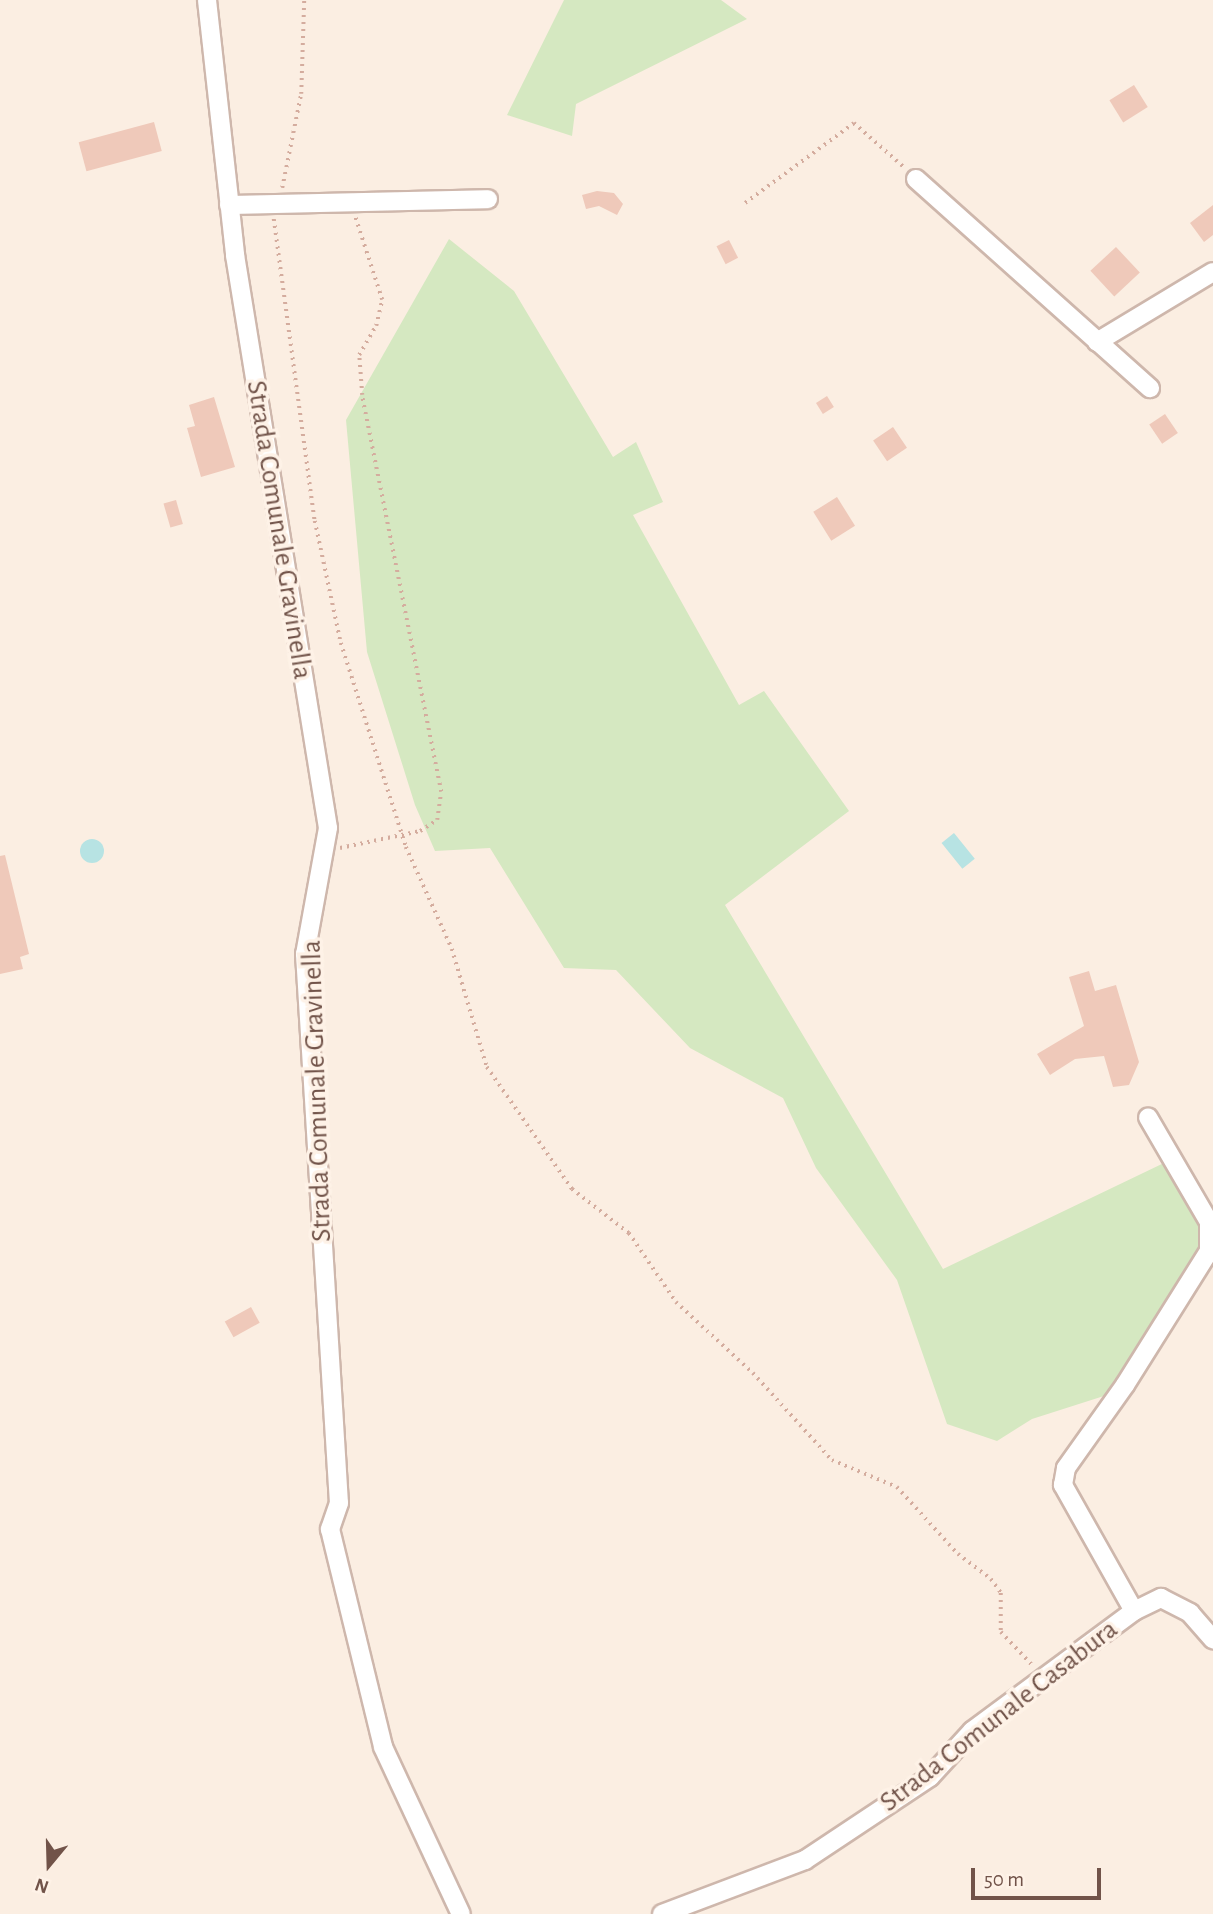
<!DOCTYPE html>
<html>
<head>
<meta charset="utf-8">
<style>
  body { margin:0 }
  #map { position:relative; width:1213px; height:1914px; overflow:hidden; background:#fbeee2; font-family:"Alegreya Sans",sans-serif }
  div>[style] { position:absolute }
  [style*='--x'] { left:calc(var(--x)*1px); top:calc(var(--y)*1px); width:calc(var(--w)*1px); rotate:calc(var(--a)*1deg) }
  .green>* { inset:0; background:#d5e8c1 }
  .water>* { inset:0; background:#b7e3e3; transform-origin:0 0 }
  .round { border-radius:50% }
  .building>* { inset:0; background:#efc9ba; transform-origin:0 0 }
  .path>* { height:3.5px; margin-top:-1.75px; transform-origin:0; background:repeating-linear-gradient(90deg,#d4ac9e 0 2px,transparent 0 7px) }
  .roads { filter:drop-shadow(2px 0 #ceb7ac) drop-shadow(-2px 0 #ceb7ac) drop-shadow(0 2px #ceb7ac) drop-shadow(0 -2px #ceb7ac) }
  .minor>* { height:18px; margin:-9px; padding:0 9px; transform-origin:9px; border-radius:9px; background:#fff }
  span { translate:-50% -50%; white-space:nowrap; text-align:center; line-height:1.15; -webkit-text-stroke:7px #fef2e7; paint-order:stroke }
  .street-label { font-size:28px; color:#715349 }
  .north { position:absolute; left:14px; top:1830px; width:70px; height:70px; -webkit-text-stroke:5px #fef2e7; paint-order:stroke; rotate:199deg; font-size:19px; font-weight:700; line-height:28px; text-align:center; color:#715349 }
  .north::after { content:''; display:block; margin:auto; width:24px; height:32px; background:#715349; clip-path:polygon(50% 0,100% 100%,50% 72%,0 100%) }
  .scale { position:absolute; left:971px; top:1868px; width:130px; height:32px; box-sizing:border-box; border:4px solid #715349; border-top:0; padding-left:9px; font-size:21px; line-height:24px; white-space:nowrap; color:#715349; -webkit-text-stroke:5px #fef2e7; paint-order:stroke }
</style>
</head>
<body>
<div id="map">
  <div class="green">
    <div style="clip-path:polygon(564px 0,721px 0,747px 19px,576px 104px,572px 136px,507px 115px)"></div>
    <div style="clip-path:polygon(449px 239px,514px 291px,613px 457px,636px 442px,663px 502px,633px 515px,739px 705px,764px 691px,849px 811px,725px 905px,943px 1269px,1166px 1162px,1200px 1218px,1200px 1245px,1107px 1395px,1032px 1419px,997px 1441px,947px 1424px,897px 1280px,816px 1168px,783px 1098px,690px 1048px,616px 970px,564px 968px,490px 848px,435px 851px,415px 805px,367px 652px,346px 420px)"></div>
  </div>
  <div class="water">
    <div style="left:954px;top:833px;width:33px;height:16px;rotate:51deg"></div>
    <div class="round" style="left:80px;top:839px;width:24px;height:24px"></div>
  </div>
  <div class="building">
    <div style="left:1134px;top:85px;width:26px;height:29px;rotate:58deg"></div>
    <div style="left:154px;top:122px;width:30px;height:78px;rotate:75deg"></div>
    <div style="clip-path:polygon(597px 191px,614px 193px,623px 204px,617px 215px,599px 206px,586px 209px,582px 195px)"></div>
    <div style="clip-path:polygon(1213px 205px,1213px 235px,1204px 242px,1190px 223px)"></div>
    <div style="left:729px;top:240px;width:20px;height:14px;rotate:63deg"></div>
    <div style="left:1116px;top:247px;width:35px;height:35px;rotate:47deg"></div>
    <div style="left:827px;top:396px;width:13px;height:13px;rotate:58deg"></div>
    <div style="clip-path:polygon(214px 397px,235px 467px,201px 477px,187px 428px,195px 426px,189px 405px)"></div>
    <div style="left:1165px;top:414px;width:23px;height:19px;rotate:56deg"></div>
    <div style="left:893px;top:427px;width:25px;height:24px;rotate:56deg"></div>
    <div style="left:837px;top:497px;width:34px;height:28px;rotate:58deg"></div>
    <div style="left:176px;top:500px;width:25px;height:13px;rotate:74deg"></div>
    <div style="clip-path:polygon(5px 855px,29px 954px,20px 957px,23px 969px,0 974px,0 856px)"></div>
    <div style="clip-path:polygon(1089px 971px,1095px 991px,1116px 985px,1139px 1062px,1129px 1085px,1113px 1087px,1104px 1056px,1075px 1059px,1050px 1075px,1037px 1054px,1084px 1026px,1069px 977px)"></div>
    <div style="left:251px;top:1307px;width:18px;height:30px;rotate:61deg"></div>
  </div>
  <div class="path">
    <div style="--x:282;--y:188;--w:96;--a:-78.6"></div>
    <div style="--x:301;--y:94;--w:94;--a:-88.2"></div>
    <div style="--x:745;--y:203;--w:135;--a:-36.3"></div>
    <div style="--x:854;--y:123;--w:68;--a:41.4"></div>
    <div style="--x:274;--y:219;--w:305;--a:82.3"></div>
    <div style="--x:315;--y:521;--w:125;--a:78"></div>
    <div style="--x:341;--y:643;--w:214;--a:72.3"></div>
    <div style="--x:406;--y:847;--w:112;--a:65.7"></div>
    <div style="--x:452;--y:949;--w:123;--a:73.5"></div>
    <div style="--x:487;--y:1067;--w:149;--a:55.1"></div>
    <div style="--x:572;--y:1189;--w:72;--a:37.7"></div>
    <div style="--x:629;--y:1233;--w:83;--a:55.7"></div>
    <div style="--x:676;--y:1302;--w:105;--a:42.7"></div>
    <div style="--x:753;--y:1373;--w:118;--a:47.8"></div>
    <div style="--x:832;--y:1460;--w:70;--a:22.6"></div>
    <div style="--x:897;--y:1487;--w:91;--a:47.7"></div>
    <div style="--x:958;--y:1554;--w:41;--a:37.1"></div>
    <div style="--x:991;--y:1579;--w:17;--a:54"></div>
    <div style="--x:1001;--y:1593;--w:39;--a:90"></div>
    <div style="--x:1001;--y:1632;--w:48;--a:46.7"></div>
    <div style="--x:340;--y:848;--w:82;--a:-12"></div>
    <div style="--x:420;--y:831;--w:20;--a:-33"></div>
    <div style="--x:437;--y:820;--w:28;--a:-82"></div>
    <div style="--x:441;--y:792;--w:405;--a:-101.3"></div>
    <div style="--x:362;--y:395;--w:40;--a:-94.3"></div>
    <div style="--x:359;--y:355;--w:34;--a:-60"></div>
    <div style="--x:376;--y:326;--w:27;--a:-77"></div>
    <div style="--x:382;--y:300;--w:87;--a:-108"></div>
  </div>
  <div class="roads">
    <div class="minor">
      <div style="--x:207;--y:0;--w:257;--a:83.7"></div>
      <div style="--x:235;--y:255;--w:580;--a:80.78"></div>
      <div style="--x:328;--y:828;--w:128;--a:100.3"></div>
      <div style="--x:305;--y:954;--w:550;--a:86.46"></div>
      <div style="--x:339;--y:1503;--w:28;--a:109"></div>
      <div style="--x:330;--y:1529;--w:224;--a:76.3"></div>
      <div style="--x:383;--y:1747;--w:184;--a:65"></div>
      <div style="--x:916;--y:179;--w:314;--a:41.8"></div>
      <div style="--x:229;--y:205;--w:259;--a:-1.3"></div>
      <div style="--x:1097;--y:342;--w:135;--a:-31.1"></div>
      <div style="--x:1134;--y:1611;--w:145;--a:-119.4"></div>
      <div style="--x:1063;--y:1485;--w:17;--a:-80"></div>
      <div style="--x:1066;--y:1468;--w:102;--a:-54.6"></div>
      <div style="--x:1125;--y:1385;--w:158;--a:-57.9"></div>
      <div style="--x:1209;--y:1251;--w:29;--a:-90"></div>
      <div style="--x:1209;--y:1222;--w:121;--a:-120.2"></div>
      <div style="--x:662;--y:1914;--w:153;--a:-20.7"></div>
      <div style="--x:805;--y:1860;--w:150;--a:-33.6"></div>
      <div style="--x:930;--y:1777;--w:62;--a:-47.6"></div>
      <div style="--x:972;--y:1731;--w:202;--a:-36.5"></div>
      <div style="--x:1134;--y:1611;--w:30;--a:-26"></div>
      <div style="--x:1161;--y:1598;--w:33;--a:27"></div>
      <div style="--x:1190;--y:1613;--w:35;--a:49"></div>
    </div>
  </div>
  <div class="street-label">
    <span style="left:279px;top:530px;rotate:81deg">Strada Comunale Gravinella</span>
    <span style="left:317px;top:1091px;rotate:-92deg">Strada Comunale Gravinella</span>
    <span style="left:999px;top:1716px;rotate:-38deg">Strada Comunale Casabura</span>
  </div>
  <div class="north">N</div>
  <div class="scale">50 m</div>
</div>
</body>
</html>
